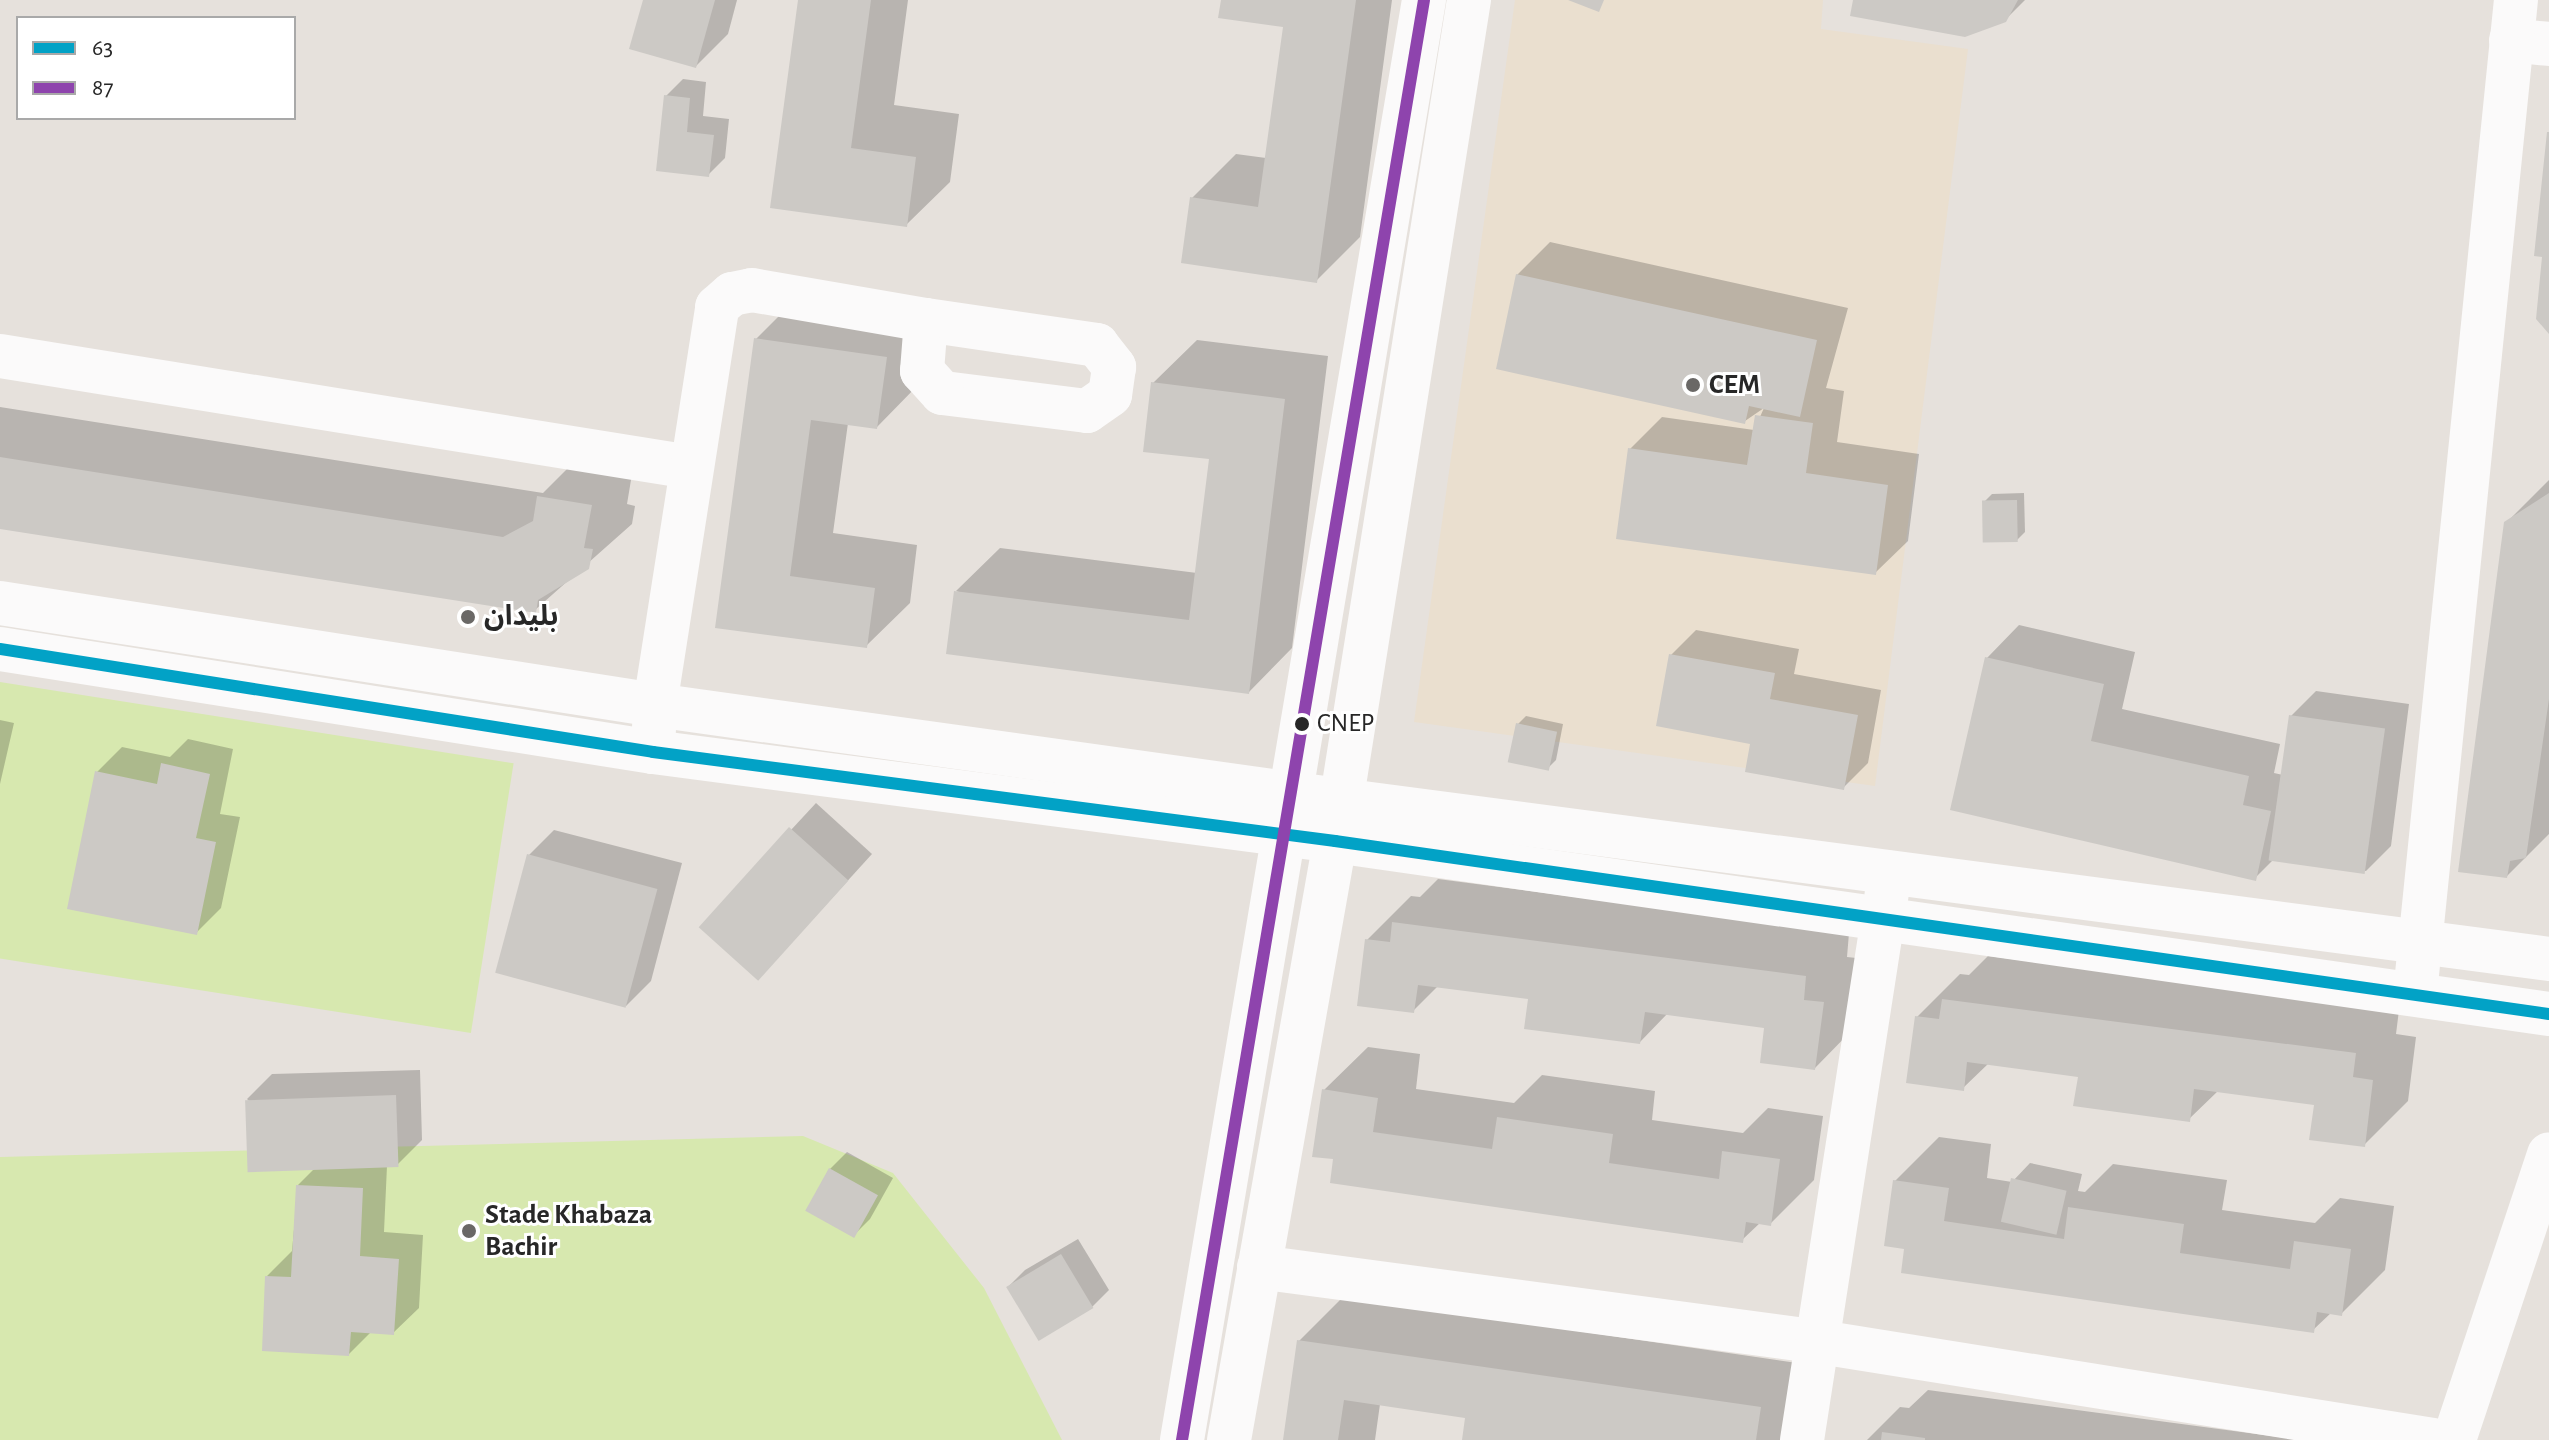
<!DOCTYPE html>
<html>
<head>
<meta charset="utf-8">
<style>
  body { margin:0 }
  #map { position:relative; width:2549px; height:1440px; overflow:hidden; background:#e6e1dc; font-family:"Alegreya Sans","Noto Sans Arabic",sans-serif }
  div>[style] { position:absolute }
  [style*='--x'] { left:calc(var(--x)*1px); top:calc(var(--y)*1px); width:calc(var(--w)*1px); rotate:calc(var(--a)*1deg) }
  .education>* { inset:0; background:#eadfcf }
  .pitch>* { inset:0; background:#d7e8af; transform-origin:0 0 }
  .shadow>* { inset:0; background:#0003 }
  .building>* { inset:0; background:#ccc9c5; transform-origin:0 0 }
  .minor>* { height:44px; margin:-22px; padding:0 22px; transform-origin:22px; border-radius:22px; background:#fbfafa }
  .tertiary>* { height:44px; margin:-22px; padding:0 22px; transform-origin:22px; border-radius:22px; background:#fbfafa }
  .bus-1>* { height:12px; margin:-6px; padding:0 6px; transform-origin:6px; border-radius:6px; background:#02a2c6 }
  .bus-2>* { height:12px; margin:-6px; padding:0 6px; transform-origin:6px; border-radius:6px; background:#8e44ad }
  .dots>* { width:22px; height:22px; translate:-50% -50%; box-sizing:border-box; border:4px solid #fff; border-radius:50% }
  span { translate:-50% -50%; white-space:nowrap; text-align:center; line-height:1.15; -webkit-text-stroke:6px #fff; paint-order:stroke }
  .bus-label { font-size:26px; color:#272727 }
  .left { translate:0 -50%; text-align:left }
  .poi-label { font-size:28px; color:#272727; font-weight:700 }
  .legend { position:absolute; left:16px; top:16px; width:280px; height:104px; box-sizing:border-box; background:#fff; border:2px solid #a9a9a9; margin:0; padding:10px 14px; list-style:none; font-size:24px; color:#272727 }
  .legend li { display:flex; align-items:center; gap:16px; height:40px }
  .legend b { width:40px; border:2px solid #a9a9a9 }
</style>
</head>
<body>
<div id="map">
  <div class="education">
    <div style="clip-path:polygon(1515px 0,1823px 0,1821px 29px,1968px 49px,1875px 786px,1414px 722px)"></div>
  </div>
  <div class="pitch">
    <div style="left:0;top:682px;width:520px;height:273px;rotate:9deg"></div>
    <div style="clip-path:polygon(803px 1136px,893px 1173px,984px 1288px,1062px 1440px,0 1440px,0 1157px)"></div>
  </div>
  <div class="shadow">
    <div style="clip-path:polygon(645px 0,737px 0,728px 34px,696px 66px)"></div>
    <div style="clip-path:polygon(800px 0,908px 0,894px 105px,959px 114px,950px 182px,906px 225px,772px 206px)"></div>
    <div style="clip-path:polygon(1223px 0,1392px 0,1360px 237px,1316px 281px,1192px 198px,1236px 154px,1266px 158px,1285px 26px)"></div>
    <div style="clip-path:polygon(1855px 0,2025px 0,2004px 21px)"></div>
    <div style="clip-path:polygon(683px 79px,706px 82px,703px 116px,729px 119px,725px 158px,708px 175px,666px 96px)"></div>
    <div style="clip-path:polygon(1550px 242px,1848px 308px,1826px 388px,1844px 391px,1837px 442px,1919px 454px,1908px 541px,1875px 573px,1630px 449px,1662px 417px,1754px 430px,1764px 408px,1745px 421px,1517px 275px)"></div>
    <div style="clip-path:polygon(800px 295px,930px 314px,920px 383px,877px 427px,848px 423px,833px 533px,917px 545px,910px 603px,866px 646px,717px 626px,756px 339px)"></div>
    <div style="clip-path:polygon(1197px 340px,1328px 356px,1292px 648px,1249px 692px,956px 591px,1000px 548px,1197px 573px,1211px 458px,1153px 383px)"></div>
    <div style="clip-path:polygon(0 407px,543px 493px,583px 453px,634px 462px,627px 504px,635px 506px,632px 524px,535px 610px,0 527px)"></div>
    <div style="clip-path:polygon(2549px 480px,2549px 834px,2507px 876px,2506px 523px)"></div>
    <div style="clip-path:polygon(2024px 493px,2025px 532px,2017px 540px,1984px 502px,1992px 494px)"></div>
    <div style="clip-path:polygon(2019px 625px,2135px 652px,2122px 709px,2280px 744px,2274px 773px,2283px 775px,2291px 716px,2316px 691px,2409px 704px,2391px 846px,2366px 871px,2274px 859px,2255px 878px,1987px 658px)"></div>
    <div style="clip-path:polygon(1696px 630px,1799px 649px,1794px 674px,1881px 690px,1868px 763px,1843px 788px,1752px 742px,1671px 655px)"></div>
    <div style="clip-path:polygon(1526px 716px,1563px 724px,1556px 760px,1548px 768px,1518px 724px)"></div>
    <div style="clip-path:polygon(0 720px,14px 723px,0 784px)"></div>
    <div style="clip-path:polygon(188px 739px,233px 749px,220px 814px,240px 817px,221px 908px,196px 933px,97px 772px,122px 747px,170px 757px)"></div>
    <div style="clip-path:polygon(816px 803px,872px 854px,782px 953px,701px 927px)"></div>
    <div style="clip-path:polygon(554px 830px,682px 863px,651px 981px,626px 1006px,529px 855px)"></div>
    <div style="clip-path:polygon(1438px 879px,1849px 933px,1847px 957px,1866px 959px,1858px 1024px,1815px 1068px,1766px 1026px,1668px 1013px,1640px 1042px,1530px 997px,1439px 985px,1413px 1011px,1367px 940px,1411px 896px,1420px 897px)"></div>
    <div style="clip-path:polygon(1988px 956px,2399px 1010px,2396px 1034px,2416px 1037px,2408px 1101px,2364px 1145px,2316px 1104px,2218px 1091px,2189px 1119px,2080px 1075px,1989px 1063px,1963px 1088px,1917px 1017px,1960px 974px,1969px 975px)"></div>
    <div style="clip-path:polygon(1368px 1047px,1420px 1054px,1416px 1089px,1514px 1103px,1542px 1075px,1655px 1091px,1652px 1120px,1743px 1133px,1768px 1108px,1823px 1116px,1814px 1180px,1770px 1224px,1761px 1222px,1742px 1240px,1335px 1157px,1324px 1090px)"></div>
    <div style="clip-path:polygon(420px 1070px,422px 1140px,397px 1165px,387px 1166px,384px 1232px,423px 1235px,419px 1308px,393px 1333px,371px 1332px,349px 1354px,267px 1276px,292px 1251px,298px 1185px,316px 1167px,247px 1099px,272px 1074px)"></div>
    <div style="clip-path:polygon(1939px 1137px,1991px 1144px,1987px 1178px,2012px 1182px,2030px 1163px,2082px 1174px,2078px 1191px,2085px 1192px,2113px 1164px,2227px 1180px,2222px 1210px,2315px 1223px,2340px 1198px,2394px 1206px,2385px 1270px,2341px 1314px,2332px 1312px,2313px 1330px,1906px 1248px,1895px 1181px)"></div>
    <div style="clip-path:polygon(847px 1152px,893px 1178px,870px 1219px,853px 1236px,807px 1210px,830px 1169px)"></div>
    <div style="clip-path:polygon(1078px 1239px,1109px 1290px,1092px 1307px,1008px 1287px,1025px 1270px)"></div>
    <div style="clip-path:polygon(1343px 1297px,1804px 1364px,1793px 1440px,1464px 1440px,1468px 1416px,1380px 1404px,1375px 1440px,1285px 1440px,1299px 1341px)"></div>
    <div style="clip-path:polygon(1928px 1390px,2301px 1440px,1867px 1440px,1900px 1407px,1909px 1408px)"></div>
  </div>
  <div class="building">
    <div style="clip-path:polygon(643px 0,715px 0,696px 68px,629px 49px)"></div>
    <div style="clip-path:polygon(798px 0,871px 0,851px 148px,916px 157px,907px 227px,770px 208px)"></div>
    <div style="clip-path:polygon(1221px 0,1356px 0,1317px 283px,1181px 263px,1190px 197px,1258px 207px,1283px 27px,1218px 18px)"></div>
    <div style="clip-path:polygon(1568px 0,1604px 0,1599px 12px)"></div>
    <div style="clip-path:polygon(1853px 0,2018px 0,2006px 22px,1965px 37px,1850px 16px)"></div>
    <div style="clip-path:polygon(664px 95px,690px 98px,687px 132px,714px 135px,709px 177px,656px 171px)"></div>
    <div style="clip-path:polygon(2547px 132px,2549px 132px,2549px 334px,2536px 319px,2542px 257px,2534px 256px)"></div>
    <div style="clip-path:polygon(1516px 274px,1817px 340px,1800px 417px,1749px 406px,1745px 424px,1496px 369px)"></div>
    <div style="clip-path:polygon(754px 338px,887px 357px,877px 429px,811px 420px,790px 576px,875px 588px,867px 648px,715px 628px)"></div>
    <div style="clip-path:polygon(1151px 382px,1285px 399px,1249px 694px,946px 654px,954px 591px,1189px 620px,1209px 459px,1143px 452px)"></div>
    <div style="clip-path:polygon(1755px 415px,1813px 423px,1806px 473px,1888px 485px,1876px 575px,1616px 539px,1628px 448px,1747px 465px)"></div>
    <div style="clip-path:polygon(0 457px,503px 537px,533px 521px,537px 496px,592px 505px,584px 548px,593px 549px,589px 569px,538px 600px,536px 613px,0 529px)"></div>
    <div style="clip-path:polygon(2549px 493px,2549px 699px,2526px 858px,2510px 861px,2507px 878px,2458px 872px,2504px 522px)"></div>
    <div style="left:2017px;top:500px;width:42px;height:35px;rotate:89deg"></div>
    <div style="clip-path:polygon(1669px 654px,1775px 673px,1770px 699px,1858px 715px,1844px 790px,1745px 772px,1750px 744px,1656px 726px)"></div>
    <div style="clip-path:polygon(1985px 657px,2104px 684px,2091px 741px,2249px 776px,2243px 805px,2271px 811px,2256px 881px,1950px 810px)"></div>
    <div style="left:2289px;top:715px;width:97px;height:147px;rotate:8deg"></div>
    <div style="left:1516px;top:723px;width:42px;height:40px;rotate:12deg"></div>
    <div style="clip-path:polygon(161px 763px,210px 774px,196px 838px,216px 842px,197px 935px,67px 909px,95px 771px,157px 784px)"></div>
    <div style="left:789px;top:827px;width:80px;height:135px;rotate:42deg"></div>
    <div style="left:527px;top:854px;width:135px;height:123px;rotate:15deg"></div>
    <div style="clip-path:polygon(1392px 922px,1806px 976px,1804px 1000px,1824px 1002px,1815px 1070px,1760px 1063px,1764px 1028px,1645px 1012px,1640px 1044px,1524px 1029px,1528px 999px,1418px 985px,1414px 1013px,1357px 1006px,1365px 939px,1390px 942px)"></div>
    <div style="clip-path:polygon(1942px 999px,2356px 1053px,2353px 1077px,2373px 1080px,2365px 1147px,2309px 1140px,2314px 1105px,2194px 1089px,2190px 1122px,2073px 1106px,2078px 1077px,1967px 1062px,1964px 1091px,1906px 1083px,1915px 1016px,1939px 1019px)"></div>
    <div style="clip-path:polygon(1322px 1089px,1378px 1098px,1373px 1132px,1492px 1149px,1497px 1117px,1613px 1134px,1609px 1163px,1719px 1179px,1722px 1151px,1780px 1159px,1771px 1226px,1746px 1222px,1743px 1243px,1330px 1183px,1333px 1159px,1312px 1157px)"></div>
    <div style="left:396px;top:1095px;width:72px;height:151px;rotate:88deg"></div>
    <div style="left:829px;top:1168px;width:56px;height:49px;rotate:29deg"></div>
    <div style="left:2011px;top:1178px;width:57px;height:45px;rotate:13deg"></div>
    <div style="clip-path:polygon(1893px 1180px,1949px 1188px,1944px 1221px,2064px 1239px,2068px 1207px,2184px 1224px,2180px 1253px,2290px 1269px,2294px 1241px,2351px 1249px,2342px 1316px,2317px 1312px,2314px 1333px,1901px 1273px,1904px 1249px,1884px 1246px)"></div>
    <div style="clip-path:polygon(296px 1185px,363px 1188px,360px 1256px,399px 1259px,394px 1335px,351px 1332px,349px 1356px,262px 1351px,265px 1276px,291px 1277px)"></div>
    <div style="left:1061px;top:1254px;width:63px;height:64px;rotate:59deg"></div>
    <div style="clip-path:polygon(1297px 1340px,1761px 1407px,1756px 1440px,1462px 1440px,1465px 1418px,1344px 1400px,1338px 1440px,1283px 1440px)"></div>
    <div style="clip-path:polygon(1882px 1432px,1925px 1438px,1925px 1440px,1881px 1440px)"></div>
  </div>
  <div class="minor">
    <div style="--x:2511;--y:40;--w:38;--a:6"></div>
    <div style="--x:926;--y:320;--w:173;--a:8.3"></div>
    <div style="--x:1097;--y:345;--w:28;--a:52"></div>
    <div style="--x:1114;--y:367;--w:28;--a:98"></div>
    <div style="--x:1110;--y:395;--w:28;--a:145"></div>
    <div style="--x:1087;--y:411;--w:146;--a:-172.9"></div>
    <div style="--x:942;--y:393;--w:30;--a:-132"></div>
    <div style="--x:922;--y:371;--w:51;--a:-85.5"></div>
    <div style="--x:0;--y:356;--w:699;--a:9.14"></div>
    <div style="--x:653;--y:752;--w:47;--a:-87.6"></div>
    <div style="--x:655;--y:705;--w:403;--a:-81.1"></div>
    <div style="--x:717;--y:307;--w:20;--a:-41"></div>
    <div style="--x:732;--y:294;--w:20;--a:-11"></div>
    <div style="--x:752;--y:290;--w:177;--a:9.8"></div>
    <div style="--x:2415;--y:994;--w:999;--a:-84.2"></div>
    <div style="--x:1259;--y:1267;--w:566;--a:7.61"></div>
    <div style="--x:1820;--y:1342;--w:621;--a:9.08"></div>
    <div style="--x:1182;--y:1440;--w:1460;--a:-80.46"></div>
    <div style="--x:1229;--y:1440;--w:608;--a:-79.96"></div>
    <div style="--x:1335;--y:841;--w:852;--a:-80.95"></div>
    <div style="--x:1802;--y:1440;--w:574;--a:-81.18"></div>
    <div style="--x:2454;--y:1440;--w:301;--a:-71.6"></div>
  </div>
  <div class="tertiary">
    <div style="--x:0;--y:603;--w:663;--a:8.85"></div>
    <div style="--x:655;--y:705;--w:638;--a:7.93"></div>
    <div style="--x:1287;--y:793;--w:1273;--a:7.49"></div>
    <div style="--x:0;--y:649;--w:661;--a:8.96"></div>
    <div style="--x:653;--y:752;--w:688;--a:7.43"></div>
    <div style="--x:1335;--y:841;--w:1226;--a:8.11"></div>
  </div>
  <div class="bus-1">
    <div style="--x:0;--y:649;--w:661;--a:8.96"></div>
    <div style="--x:653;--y:752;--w:688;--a:7.43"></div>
    <div style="--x:1335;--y:841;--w:1226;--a:8.11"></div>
  </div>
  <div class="bus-2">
    <div style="--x:1182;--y:1440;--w:1460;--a:-80.46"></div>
  </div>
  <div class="dots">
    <div style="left:1693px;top:385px;background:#6a6866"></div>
    <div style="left:468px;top:617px;background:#6a6866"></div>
    <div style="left:1302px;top:724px;background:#272727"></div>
    <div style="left:469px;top:1231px;background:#6a6866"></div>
  </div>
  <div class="bus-label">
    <span class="left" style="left:1317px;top:724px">CNEP</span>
  </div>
  <div class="poi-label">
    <span class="left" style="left:1709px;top:385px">CEM</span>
    <span class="left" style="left:484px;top:617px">بليدان</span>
    <span class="left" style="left:485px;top:1231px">Stade Khabaza<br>Bachir</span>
  </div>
  <ul class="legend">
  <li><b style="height:10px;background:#02a2c6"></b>63</li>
  <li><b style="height:10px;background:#8e44ad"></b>87</li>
  </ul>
</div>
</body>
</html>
